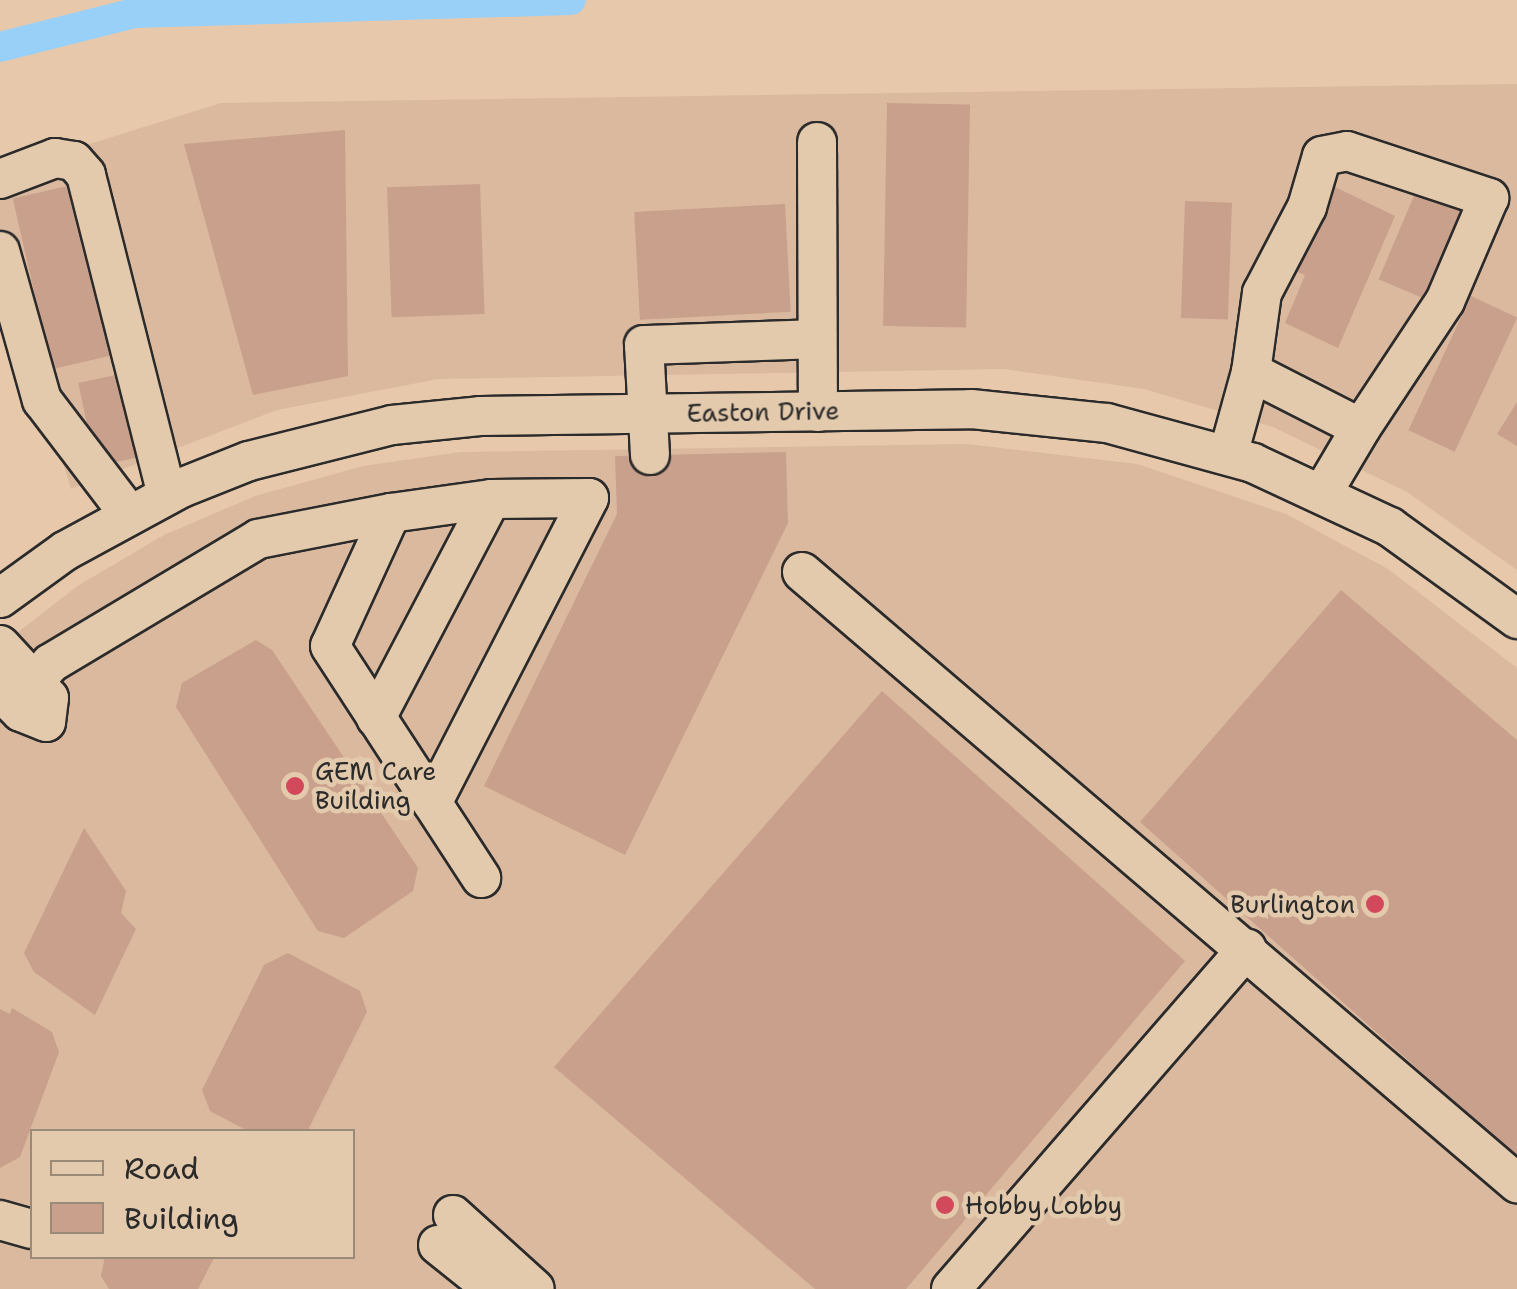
<!DOCTYPE html>
<html>
<head>
<meta charset="utf-8">
<style>
  body { margin:0 }
  #map { position:relative; width:1517px; height:1289px; overflow:hidden; background:#e7c8ab; font-family:"Shantell Sans",sans-serif }
  div>[style] { position:absolute }
  [style*='--x'] { left:calc(var(--x)*1px); top:calc(var(--y)*1px); width:calc(var(--w)*1px); rotate:calc(var(--a)*1deg) }
  .built>* { inset:0; background:#dab99f }
  .canal>* { height:30px; margin:-15px; padding:0 15px; transform-origin:15px; border-radius:15px; background:#99d0f8 }
  .building>* { inset:0; background:#c9a08b; transform-origin:0 0 }
  .roads { filter:drop-shadow(2px 0 #2b2b2b) drop-shadow(-2px 0 #2b2b2b) drop-shadow(0 2px #2b2b2b) drop-shadow(0 -2px #2b2b2b) }
  .minor>* { height:38px; margin:-19px; padding:0 19px; transform-origin:19px; border-radius:19px; background:#e4caac }
  .dots>* { width:28px; height:28px; translate:-50% -50%; box-sizing:border-box; border:5px solid #e4caac; border-radius:50% }
  span { translate:-50% -50%; white-space:nowrap; text-align:center; line-height:1.15; -webkit-text-stroke:9px #e4caac; paint-order:stroke }
  .street-label { font-size:25px; color:#2b2b2b }
  .poi-label { font-size:25px; color:#2b2b2b }
  .left { translate:0 -50%; text-align:left }
  .right { translate:-100% -50%; text-align:right }
  .legend { position:absolute; left:30px; top:1129px; width:325px; height:130px; box-sizing:border-box; background:#e4caac; border:2px solid #9a8a78; margin:0; padding:12px 18px; list-style:none; font-size:30px; color:#2b2b2b }
  .legend li { display:flex; align-items:center; gap:20px; height:50px }
  .legend b { width:50px; border:2px solid #9a8a78 }
</style>
</head>
<body>
<div id="map">
  <div class="built">
    <div style="clip-path:polygon(1517px 84px,1517px 570px,1407px 492px,1273px 427px,1144px 389px,1004px 369px,438px 379px,277px 410px,71px 489px,0 258px,0 172px,221px 103px)"></div>
    <div style="clip-path:polygon(evenodd,966px 444px,1137px 464px,1286px 514px,1388px 569px,1517px 668px,1517px 1289px,0 1289px,0 646px,79px 585px,164px 535px,255px 496px,363px 466px,461px 452px,966px 444px,32px 1132px,352px 1132px,352px 1256px,32px 1256px,32px 1132px)"></div>
  </div>
  <div class="canal">
    <div style="--x:0;--y:47;--w:138;--a:-14.2"></div>
    <div style="--x:134;--y:13;--w:437;--a:-1.7"></div>
  </div>
  <div class="building">
    <div style="left:887px;top:103px;width:83px;height:223px;rotate:1deg"></div>
    <div style="clip-path:polygon(345px 130px,348px 376px,253px 395px,184px 144px)"></div>
    <div style="left:1422px;top:177px;width:59px;height:111px;rotate:23deg"></div>
    <div style="left:76px;top:184px;width:175px;height:65px;rotate:77deg"></div>
    <div style="left:480px;top:184px;width:130px;height:93px;rotate:88deg"></div>
    <div style="clip-path:polygon(1333px 186px,1395px 216px,1338px 348px,1285px 323px,1305px 275px,1295px 271px)"></div>
    <div style="left:1185px;top:201px;width:47px;height:117px;rotate:2deg"></div>
    <div style="left:785px;top:204px;width:108px;height:151px;rotate:87deg"></div>
    <div style="left:1471px;top:296px;width:51px;height:148px;rotate:25deg"></div>
    <div style="left:135px;top:371px;width:85px;height:58px;rotate:78deg"></div>
    <div style="clip-path:polygon(1517px 402px,1517px 446px,1497px 434px)"></div>
    <div style="clip-path:polygon(786px 452px,788px 523px,625px 855px,484px 786px,617px 514px,615px 456px)"></div>
    <div style="clip-path:polygon(1341px 590px,1517px 740px,1517px 1157px,1140px 822px)"></div>
    <div style="clip-path:polygon(256px 640px,272px 650px,418px 868px,413px 891px,344px 938px,318px 931px,176px 707px,182px 683px)"></div>
    <div style="clip-path:polygon(882px 691px,1185px 961px,906px 1289px,815px 1289px,554px 1067px)"></div>
    <div style="clip-path:polygon(84px 828px,126px 891px,121px 913px,136px 929px,95px 1015px,34px 972px,24px 953px)"></div>
    <div style="clip-path:polygon(288px 953px,360px 991px,367px 1012px,307px 1132px,250px 1132px,210px 1111px,202px 1090px,264px 965px)"></div>
    <div style="clip-path:polygon(12px 1008px,52px 1032px,59px 1052px,20px 1157px,0 1168px,0 1009px,10px 1014px)"></div>
    <div style="clip-path:polygon(105px 1256px,215px 1256px,198px 1289px,109px 1289px,101px 1276px)"></div>
  </div>
  <div class="roads">
    <div class="minor">
      <div style="--x:817;--y:142;--w:270;--a:89.8"></div>
      <div style="--x:0;--y:179;--w:59;--a:-20.9"></div>
      <div style="--x:55;--y:158;--w:19;--a:9"></div>
      <div style="--x:74;--y:161;--w:18;--a:49"></div>
      <div style="--x:86;--y:175;--w:330;--a:75.8"></div>
      <div style="--x:0;--y:251;--w:155;--a:74.3"></div>
      <div style="--x:42;--y:400;--w:143;--a:52.7"></div>
      <div style="--x:1251;--y:372;--w:80;--a:-82.1"></div>
      <div style="--x:1262;--y:293;--w:97;--a:-62.4"></div>
      <div style="--x:1307;--y:207;--w:53;--a:-73.6"></div>
      <div style="--x:1322;--y:156;--w:25;--a:-11"></div>
      <div style="--x:1347;--y:151;--w:150;--a:18.3"></div>
      <div style="--x:1489;--y:198;--w:112;--a:113.1"></div>
      <div style="--x:1445;--y:301;--w:152;--a:123.5"></div>
      <div style="--x:650;--y:455;--w:110;--a:-93.1"></div>
      <div style="--x:644;--y:345;--w:170;--a:-2"></div>
      <div style="--x:1228;--y:455;--w:86;--a:-74.5"></div>
      <div style="--x:1251;--y:372;--w:123;--a:27"></div>
      <div style="--x:1361;--y:428;--w:74;--a:120.7"></div>
      <div style="--x:391;--y:513;--w:101;--a:-8"></div>
      <div style="--x:491;--y:499;--w:98;--a:-0.6"></div>
      <div style="--x:589;--y:498;--w:343;--a:117.2"></div>
      <div style="--x:802;--y:572;--w:941;--a:40.52"></div>
      <div style="--x:0;--y:598;--w:80;--a:-35.9"></div>
      <div style="--x:65;--y:551;--w:132;--a:-28.5"></div>
      <div style="--x:181;--y:488;--w:73;--a:-21.7"></div>
      <div style="--x:249;--y:461;--w:147;--a:-14.1"></div>
      <div style="--x:392;--y:425;--w:88;--a:-5.8"></div>
      <div style="--x:480;--y:416;--w:491;--a:-0.8"></div>
      <div style="--x:971;--y:409;--w:137;--a:5.9"></div>
      <div style="--x:1107;--y:423;--w:151;--a:15.3"></div>
      <div style="--x:1253;--y:463;--w:151;--a:25"></div>
      <div style="--x:1390;--y:527;--w:157;--a:35.9"></div>
      <div style="--x:0;--y:645;--w:72;--a:47.2"></div>
      <div style="--x:49;--y:698;--w:24;--a:97"></div>
      <div style="--x:46;--y:722;--w:27;--a:-158"></div>
      <div style="--x:21;--y:712;--w:30;--a:-135"></div>
      <div style="--x:34;--y:683;--w:26;--a:-50"></div>
      <div style="--x:51;--y:663;--w:241;--a:-30.9"></div>
      <div style="--x:258;--y:539;--w:136;--a:-11.1"></div>
      <div style="--x:391;--y:513;--w:146;--a:114.6"></div>
      <div style="--x:330;--y:646;--w:277;--a:56.9"></div>
      <div style="--x:376;--y:718;--w:247;--a:-62.3"></div>
      <div style="--x:453;--y:1215;--w:110;--a:42.1"></div>
      <div style="--x:0;--y:1220;--w:33;--a:16"></div>
      <div style="--x:438;--y:1245;--w:70;--a:38.7"></div>
      <div style="--x:951;--y:1289;--w:451;--a:-49"></div>
    </div>
  </div>
  <div class="dots">
    <div style="left:295px;top:786px;background:#d1495b"></div>
    <div style="left:1375px;top:904px;background:#d1495b"></div>
    <div style="left:945px;top:1205px;background:#d1495b"></div>
  </div>
  <div class="street-label">
    <span style="left:763px;top:412px;rotate:-1deg">Easton Drive</span>
  </div>
  <div class="poi-label">
    <span class="left" style="left:315px;top:786px">GEM Care<br>Building</span>
    <span class="right" style="left:1355px;top:904px">Burlington</span>
    <span class="left" style="left:965px;top:1205px">Hobby Lobby</span>
  </div>
  <ul class="legend">
  <li><b style="height:12px;background:#e4caac"></b>Road</li>
  <li><b style="height:28px;background:#c9a08b"></b>Building</li>
  </ul>
</div>
</body>
</html>
